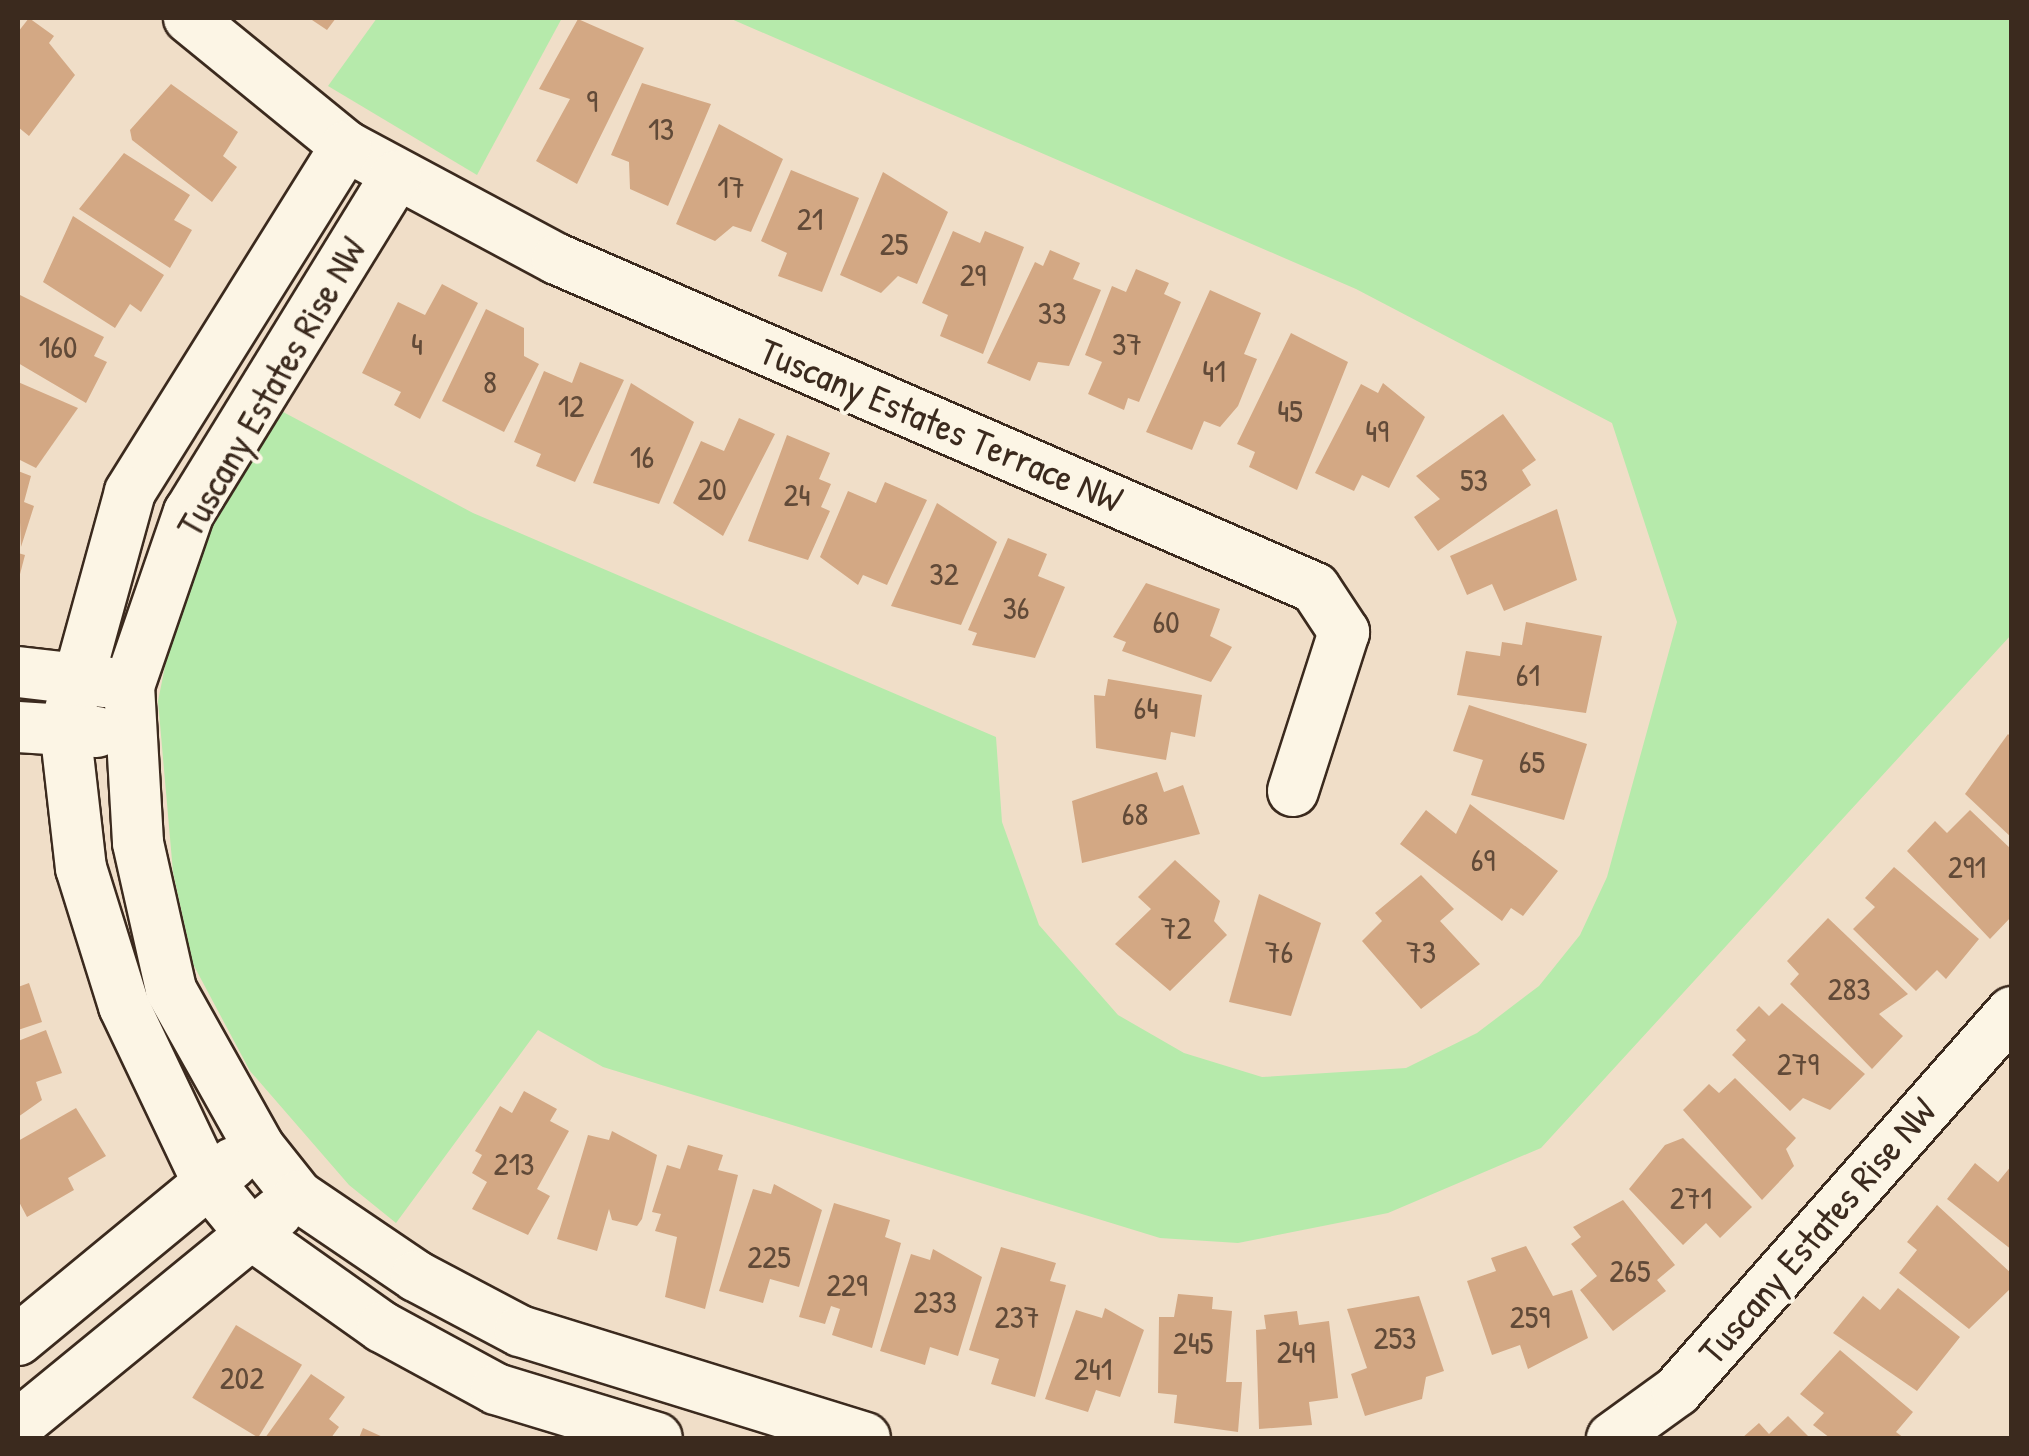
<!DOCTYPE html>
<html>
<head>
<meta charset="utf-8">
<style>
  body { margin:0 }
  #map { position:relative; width:2029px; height:1456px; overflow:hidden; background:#f0dec8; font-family:"Patrick Hand",sans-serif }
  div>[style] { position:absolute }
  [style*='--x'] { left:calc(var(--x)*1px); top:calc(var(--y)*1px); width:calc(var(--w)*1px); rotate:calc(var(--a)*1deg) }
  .green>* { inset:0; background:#b6eaab }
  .building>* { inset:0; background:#d3a884; transform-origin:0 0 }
  .roads { filter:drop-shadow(2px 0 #3b2a1e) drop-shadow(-2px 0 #3b2a1e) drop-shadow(0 2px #3b2a1e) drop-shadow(0 -2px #3b2a1e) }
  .minor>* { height:50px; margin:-25px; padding:0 25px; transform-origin:25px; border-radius:25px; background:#fcf5e5 }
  span { translate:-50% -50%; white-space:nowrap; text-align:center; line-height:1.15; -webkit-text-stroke:8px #fcf5e5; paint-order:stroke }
  .number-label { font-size:32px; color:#614a38 }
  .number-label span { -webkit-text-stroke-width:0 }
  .street-label { font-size:38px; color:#3b2a1e }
  .frame { position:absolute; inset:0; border:20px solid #3b2a1e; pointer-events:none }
</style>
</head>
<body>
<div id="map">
  <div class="green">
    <div style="clip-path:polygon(377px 18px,562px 18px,477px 175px,328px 86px)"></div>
    <div style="clip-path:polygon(729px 18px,2011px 18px,2011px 635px,1541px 1148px,1388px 1213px,1238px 1243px,1160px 1238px,603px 1067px,538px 1030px,396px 1223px,349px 1185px,250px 1071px,193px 964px,173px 872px,158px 701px,177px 607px,212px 501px,270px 405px,473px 513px,996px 737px,1002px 822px,1039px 925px,1118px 1015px,1184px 1053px,1262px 1077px,1406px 1068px,1477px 1033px,1539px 986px,1580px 935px,1607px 877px,1677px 622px,1612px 423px,1356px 289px)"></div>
  </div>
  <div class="building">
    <div style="clip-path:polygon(29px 18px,54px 36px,49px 43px,75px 75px,29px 136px,18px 127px,18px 32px)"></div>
    <div style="clip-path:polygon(309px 18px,336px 18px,327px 30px)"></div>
    <div style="clip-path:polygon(578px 19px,644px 48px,577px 184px,536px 161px,570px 99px,539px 89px)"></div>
    <div style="clip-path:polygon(642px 83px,711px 104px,668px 206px,630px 189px,629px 162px,611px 155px)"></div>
    <div style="clip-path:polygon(171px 84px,238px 132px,223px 156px,237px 167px,212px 202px,132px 140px,130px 130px)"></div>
    <div style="clip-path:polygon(719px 124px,783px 159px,751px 232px,733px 226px,715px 241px,676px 224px)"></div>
    <div style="clip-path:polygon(124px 153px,190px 195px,174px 220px,192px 230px,170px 268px,79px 209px)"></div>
    <div style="clip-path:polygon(791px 170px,859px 198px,822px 292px,778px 276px,787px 253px,761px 241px)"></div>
    <div style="clip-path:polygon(883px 172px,948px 212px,917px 284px,898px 276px,881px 293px,840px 275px)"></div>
    <div style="clip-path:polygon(73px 216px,164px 275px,141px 312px,130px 304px,115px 328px,43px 282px)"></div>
    <div style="clip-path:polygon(953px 231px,980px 243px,985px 231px,1024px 247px,983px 354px,940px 336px,948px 315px,922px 303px)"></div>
    <div style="clip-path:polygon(1050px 250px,1080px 263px,1073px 279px,1101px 290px,1069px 366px,1038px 362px,1030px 381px,987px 363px,1035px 262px,1043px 266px)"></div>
    <div style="clip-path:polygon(1136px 269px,1169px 283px,1164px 294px,1181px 302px,1139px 402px,1128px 398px,1124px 410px,1088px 394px,1102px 362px,1085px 355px,1112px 286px,1126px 292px)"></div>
    <div style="clip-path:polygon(442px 284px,478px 303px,420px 419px,394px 405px,401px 392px,362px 373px,398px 302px,425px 315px)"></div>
    <div style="clip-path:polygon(1210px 290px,1261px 313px,1244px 354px,1257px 359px,1238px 406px,1220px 427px,1204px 421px,1192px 450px,1146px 432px)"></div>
    <div style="clip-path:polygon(18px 294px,104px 337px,94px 356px,107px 362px,86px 403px,18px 363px)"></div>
    <div style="clip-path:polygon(486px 309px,524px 328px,524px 356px,539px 364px,504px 432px,442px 401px)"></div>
    <div style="clip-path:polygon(1291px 333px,1348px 362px,1297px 490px,1249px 467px,1255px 452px,1237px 444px)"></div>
    <div style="clip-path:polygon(580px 362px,624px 380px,575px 482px,536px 466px,541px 454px,514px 442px,544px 371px,572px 383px)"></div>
    <div style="clip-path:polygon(18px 382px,78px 408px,36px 468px,18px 459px)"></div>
    <div style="clip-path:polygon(631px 383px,694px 422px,659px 504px,593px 483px)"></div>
    <div style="clip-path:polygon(1383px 383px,1425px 417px,1389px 488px,1362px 475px,1354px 491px,1315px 473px,1361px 384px,1378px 393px)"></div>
    <div style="clip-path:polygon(1503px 414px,1536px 460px,1522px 470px,1531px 485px,1438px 551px,1414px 517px,1440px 499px,1416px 476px)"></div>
    <div style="clip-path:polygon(739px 418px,775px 434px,723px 536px,673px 503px,701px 441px,724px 451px)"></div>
    <div style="clip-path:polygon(787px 435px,830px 453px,819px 479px,831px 484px,821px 507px,830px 511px,808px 560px,748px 541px)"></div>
    <div style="clip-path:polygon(18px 471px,31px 476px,24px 502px,34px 506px,21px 547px)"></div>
    <div style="clip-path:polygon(885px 482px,927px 500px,887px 585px,863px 575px,858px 585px,820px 557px,848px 491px,876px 503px)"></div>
    <div style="clip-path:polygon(937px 503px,997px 542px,961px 625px,891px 606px)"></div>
    <div style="clip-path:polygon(1557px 509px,1577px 580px,1504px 611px,1492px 584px,1467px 595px,1450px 556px)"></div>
    <div style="clip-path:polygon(1008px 538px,1047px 554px,1038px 576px,1065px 587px,1035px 658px,972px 645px,977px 633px,968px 630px)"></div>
    <div style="clip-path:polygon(18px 553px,25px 555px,19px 578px,18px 577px)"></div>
    <div style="clip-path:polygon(1146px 583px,1220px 609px,1210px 636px,1232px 647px,1211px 682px,1122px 651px,1126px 642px,1113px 637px)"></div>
    <div style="clip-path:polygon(1526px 622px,1602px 636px,1586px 713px,1457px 695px,1466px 651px,1500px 656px,1502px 642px,1522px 645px)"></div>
    <div style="clip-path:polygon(1108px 679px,1202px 695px,1195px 737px,1171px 732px,1166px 760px,1096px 748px,1094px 695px,1105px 696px)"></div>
    <div style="clip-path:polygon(1469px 705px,1587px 744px,1564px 820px,1471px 795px,1483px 760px,1453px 751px)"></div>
    <div style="clip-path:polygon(2008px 734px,2012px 738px,2012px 838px,1965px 794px)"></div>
    <div style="clip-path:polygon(1157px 772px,1164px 792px,1183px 785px,1200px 834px,1082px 863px,1072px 801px)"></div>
    <div style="clip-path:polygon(1470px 804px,1558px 871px,1523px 916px,1511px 908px,1502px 921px,1400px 844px,1426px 810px,1456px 834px)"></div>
    <div style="clip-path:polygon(1970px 810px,2012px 850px,2012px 916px,1990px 939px,1907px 851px,1935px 821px,1947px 833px)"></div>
    <div style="clip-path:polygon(1175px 860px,1220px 901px,1214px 921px,1227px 935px,1170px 991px,1115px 944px,1151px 909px,1138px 897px)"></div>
    <div style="clip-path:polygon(1894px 867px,1979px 939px,1946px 979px,1937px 970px,1916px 991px,1853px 929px,1875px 907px,1865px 898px)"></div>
    <div style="clip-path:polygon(1421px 875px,1454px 909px,1440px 921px,1480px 964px,1421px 1009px,1362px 941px,1382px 921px,1375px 913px)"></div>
    <div style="clip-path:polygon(1259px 894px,1321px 923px,1291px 1016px,1229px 1002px)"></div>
    <div style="clip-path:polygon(1828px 918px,1908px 994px,1879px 1014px,1903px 1036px,1872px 1069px,1790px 984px,1799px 974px,1787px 961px)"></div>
    <div style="clip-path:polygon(29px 983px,42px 1022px,18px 1030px,18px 987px)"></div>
    <div style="clip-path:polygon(1782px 1003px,1865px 1074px,1830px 1110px,1803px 1098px,1790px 1111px,1732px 1055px,1746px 1040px,1736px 1030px,1759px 1006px,1769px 1016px)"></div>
    <div style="clip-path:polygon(46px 1030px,62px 1073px,36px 1082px,42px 1100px,18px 1117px,18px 1041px)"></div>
    <div style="clip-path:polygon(1735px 1078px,1796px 1138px,1786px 1149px,1794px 1166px,1762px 1200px,1683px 1110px,1709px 1084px,1719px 1093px)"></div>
    <div style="clip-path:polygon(524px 1091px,557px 1109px,550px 1121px,569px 1131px,537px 1189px,550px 1196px,528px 1235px,472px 1209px,487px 1182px,472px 1173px,482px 1155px,475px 1151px,500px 1106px,512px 1113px)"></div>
    <div style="clip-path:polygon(76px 1108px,106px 1156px,68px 1178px,74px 1190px,27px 1217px,18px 1200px,18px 1141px)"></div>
    <div style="clip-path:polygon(612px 1131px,657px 1155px,642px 1219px,637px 1226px,612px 1220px,609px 1209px,597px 1251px,557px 1239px,588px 1135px,609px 1140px)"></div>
    <div style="clip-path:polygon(1683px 1138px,1752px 1207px,1720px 1238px,1706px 1223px,1683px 1245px,1629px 1189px,1665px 1145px)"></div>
    <div style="clip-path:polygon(688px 1145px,723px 1155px,718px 1170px,738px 1175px,705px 1309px,665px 1297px,677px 1237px,655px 1231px,661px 1214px,652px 1212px,667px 1165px,680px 1169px)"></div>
    <div style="clip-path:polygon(1975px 1163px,1998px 1182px,2012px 1165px,2012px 1250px,1947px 1199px)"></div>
    <div style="clip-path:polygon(774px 1184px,822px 1210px,799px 1287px,770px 1279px,763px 1303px,719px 1291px,753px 1189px,771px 1194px)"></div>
    <div style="clip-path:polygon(1623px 1200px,1675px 1265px,1657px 1280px,1666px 1291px,1613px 1331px,1580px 1290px,1597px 1276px,1571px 1244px,1581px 1237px,1573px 1227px)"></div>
    <div style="clip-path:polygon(834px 1203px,890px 1220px,885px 1237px,901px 1243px,872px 1348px,832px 1335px,840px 1309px,831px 1306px,825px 1324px,799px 1317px)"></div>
    <div style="clip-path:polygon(1937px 1205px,2012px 1274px,2012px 1287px,1969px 1329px,1899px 1273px,1917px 1250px,1907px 1242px)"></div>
    <div style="clip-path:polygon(1526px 1246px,1553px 1296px,1572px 1290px,1588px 1338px,1528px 1369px,1520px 1345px,1492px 1355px,1467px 1281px,1496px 1271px,1491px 1258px)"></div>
    <div style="clip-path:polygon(1001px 1247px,1056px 1263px,1050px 1281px,1066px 1285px,1035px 1397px,991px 1384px,999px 1359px,969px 1350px)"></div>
    <div style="clip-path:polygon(933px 1249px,982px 1277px,958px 1356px,930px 1347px,925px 1365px,880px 1351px,911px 1254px,930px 1260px)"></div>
    <div style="clip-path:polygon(1898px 1288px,1960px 1337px,1917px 1391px,1833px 1333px,1863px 1296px,1880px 1310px)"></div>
    <div style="clip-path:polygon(1178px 1294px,1213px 1297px,1212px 1309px,1232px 1311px,1226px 1382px,1242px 1382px,1238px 1432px,1174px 1423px,1177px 1395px,1158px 1393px,1159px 1317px,1174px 1317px)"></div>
    <div style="clip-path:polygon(1419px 1296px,1444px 1371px,1426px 1377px,1422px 1399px,1365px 1416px,1351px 1374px,1367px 1368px,1347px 1309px)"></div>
    <div style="clip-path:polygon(1105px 1308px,1144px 1330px,1120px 1397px,1096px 1390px,1088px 1412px,1045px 1399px,1076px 1310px,1102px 1318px)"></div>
    <div style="clip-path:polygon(1297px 1311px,1299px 1325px,1329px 1321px,1338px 1398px,1309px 1402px,1312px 1425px,1259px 1429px,1256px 1330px,1266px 1329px,1264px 1315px)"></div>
    <div style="left:236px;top:1325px;width:77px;height:85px;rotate:31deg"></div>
    <div style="clip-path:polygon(1840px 1350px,1913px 1412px,1896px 1432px,1904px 1438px,1830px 1438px,1813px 1425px,1824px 1413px,1800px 1394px)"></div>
    <div style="clip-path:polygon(311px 1374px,345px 1397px,329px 1419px,339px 1427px,331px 1438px,265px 1438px)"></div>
    <div style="clip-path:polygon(1788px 1416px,1810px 1438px,1742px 1438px,1759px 1423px,1769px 1434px)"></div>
    <div style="clip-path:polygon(363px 1428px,385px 1438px,359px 1438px)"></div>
  </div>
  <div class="roads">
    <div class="minor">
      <div style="--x:189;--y:18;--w:203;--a:39.2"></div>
      <div style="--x:346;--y:146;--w:239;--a:28.2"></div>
      <div style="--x:557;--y:259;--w:826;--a:23.46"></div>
      <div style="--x:1315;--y:588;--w:53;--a:56.6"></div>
      <div style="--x:1344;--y:632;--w:167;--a:107.8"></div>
      <div style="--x:346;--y:146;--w:408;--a:122"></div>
      <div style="--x:130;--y:492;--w:245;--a:105.4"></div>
      <div style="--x:65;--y:728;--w:141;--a:83.5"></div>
      <div style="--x:81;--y:868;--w:145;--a:72.7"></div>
      <div style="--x:124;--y:1006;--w:191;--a:64.6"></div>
      <div style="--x:206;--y:1179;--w:71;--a:50.7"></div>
      <div style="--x:251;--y:1234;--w:161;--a:35.4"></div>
      <div style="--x:382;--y:1327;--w:130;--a:28.5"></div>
      <div style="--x:496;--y:1389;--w:168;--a:16.9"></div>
      <div style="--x:396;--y:176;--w:395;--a:121.6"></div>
      <div style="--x:189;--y:512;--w:184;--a:109"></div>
      <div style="--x:129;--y:686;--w:157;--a:86.7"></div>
      <div style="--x:138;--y:843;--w:151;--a:77.3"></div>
      <div style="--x:171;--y:990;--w:180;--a:60.7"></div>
      <div style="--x:259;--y:1147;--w:63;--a:51.5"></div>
      <div style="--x:298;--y:1196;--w:143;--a:34.1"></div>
      <div style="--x:416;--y:1276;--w:118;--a:27.9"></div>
      <div style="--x:520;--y:1331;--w:361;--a:17.2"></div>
      <div style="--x:18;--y:672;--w:88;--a:6.6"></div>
      <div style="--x:18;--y:727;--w:79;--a:3.6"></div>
      <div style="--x:18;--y:1340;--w:278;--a:-39.5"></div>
      <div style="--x:18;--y:1425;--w:335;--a:-39.3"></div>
      <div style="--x:1612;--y:1438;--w:80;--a:-35.9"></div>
      <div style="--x:1677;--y:1391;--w:506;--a:-48.53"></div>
    </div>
  </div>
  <div class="number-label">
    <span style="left:592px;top:101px">9</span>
    <span style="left:661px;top:129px">13</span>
    <span style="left:731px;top:187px">17</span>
    <span style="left:810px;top:219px">21</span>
    <span style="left:894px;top:244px">25</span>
    <span style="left:973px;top:275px">29</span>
    <span style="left:1052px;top:313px">33</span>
    <span style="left:417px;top:344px">4</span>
    <span style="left:1127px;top:344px">37</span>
    <span style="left:58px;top:347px">160</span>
    <span style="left:1214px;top:371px">41</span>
    <span style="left:490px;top:382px">8</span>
    <span style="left:571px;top:406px">12</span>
    <span style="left:1290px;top:411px">45</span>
    <span style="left:1377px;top:431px">49</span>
    <span style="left:642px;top:457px">16</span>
    <span style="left:1474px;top:480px">53</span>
    <span style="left:712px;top:489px">20</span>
    <span style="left:797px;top:495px">24</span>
    <span style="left:944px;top:574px">32</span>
    <span style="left:1016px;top:608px">36</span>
    <span style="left:1166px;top:622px">60</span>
    <span style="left:1528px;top:675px">61</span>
    <span style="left:1146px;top:708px">64</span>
    <span style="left:1532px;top:762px">65</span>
    <span style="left:1135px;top:814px">68</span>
    <span style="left:1483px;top:860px">69</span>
    <span style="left:1967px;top:867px">291</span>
    <span style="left:1176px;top:928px">72</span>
    <span style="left:1279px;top:952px">76</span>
    <span style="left:1421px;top:952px">73</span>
    <span style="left:1849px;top:989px">283</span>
    <span style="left:1798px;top:1064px">279</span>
    <span style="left:514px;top:1164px">213</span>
    <span style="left:1691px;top:1198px">271</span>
    <span style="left:769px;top:1257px">225</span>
    <span style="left:1630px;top:1271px">265</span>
    <span style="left:847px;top:1285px">229</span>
    <span style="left:935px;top:1302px">233</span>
    <span style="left:1017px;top:1317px">237</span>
    <span style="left:1530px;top:1317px">259</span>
    <span style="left:1395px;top:1338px">253</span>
    <span style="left:1193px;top:1343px">245</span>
    <span style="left:1296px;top:1352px">249</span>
    <span style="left:1093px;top:1369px">241</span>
    <span style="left:242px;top:1378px">202</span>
  </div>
  <div class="street-label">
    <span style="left:271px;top:387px;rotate:-60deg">Tuscany Estates Rise NW</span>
    <span style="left:941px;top:425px;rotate:23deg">Tuscany Estates Terrace NW</span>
    <span style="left:1817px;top:1231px;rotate:-49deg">Tuscany Estates Rise NW</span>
  </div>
  <div class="frame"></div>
</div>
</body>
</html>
